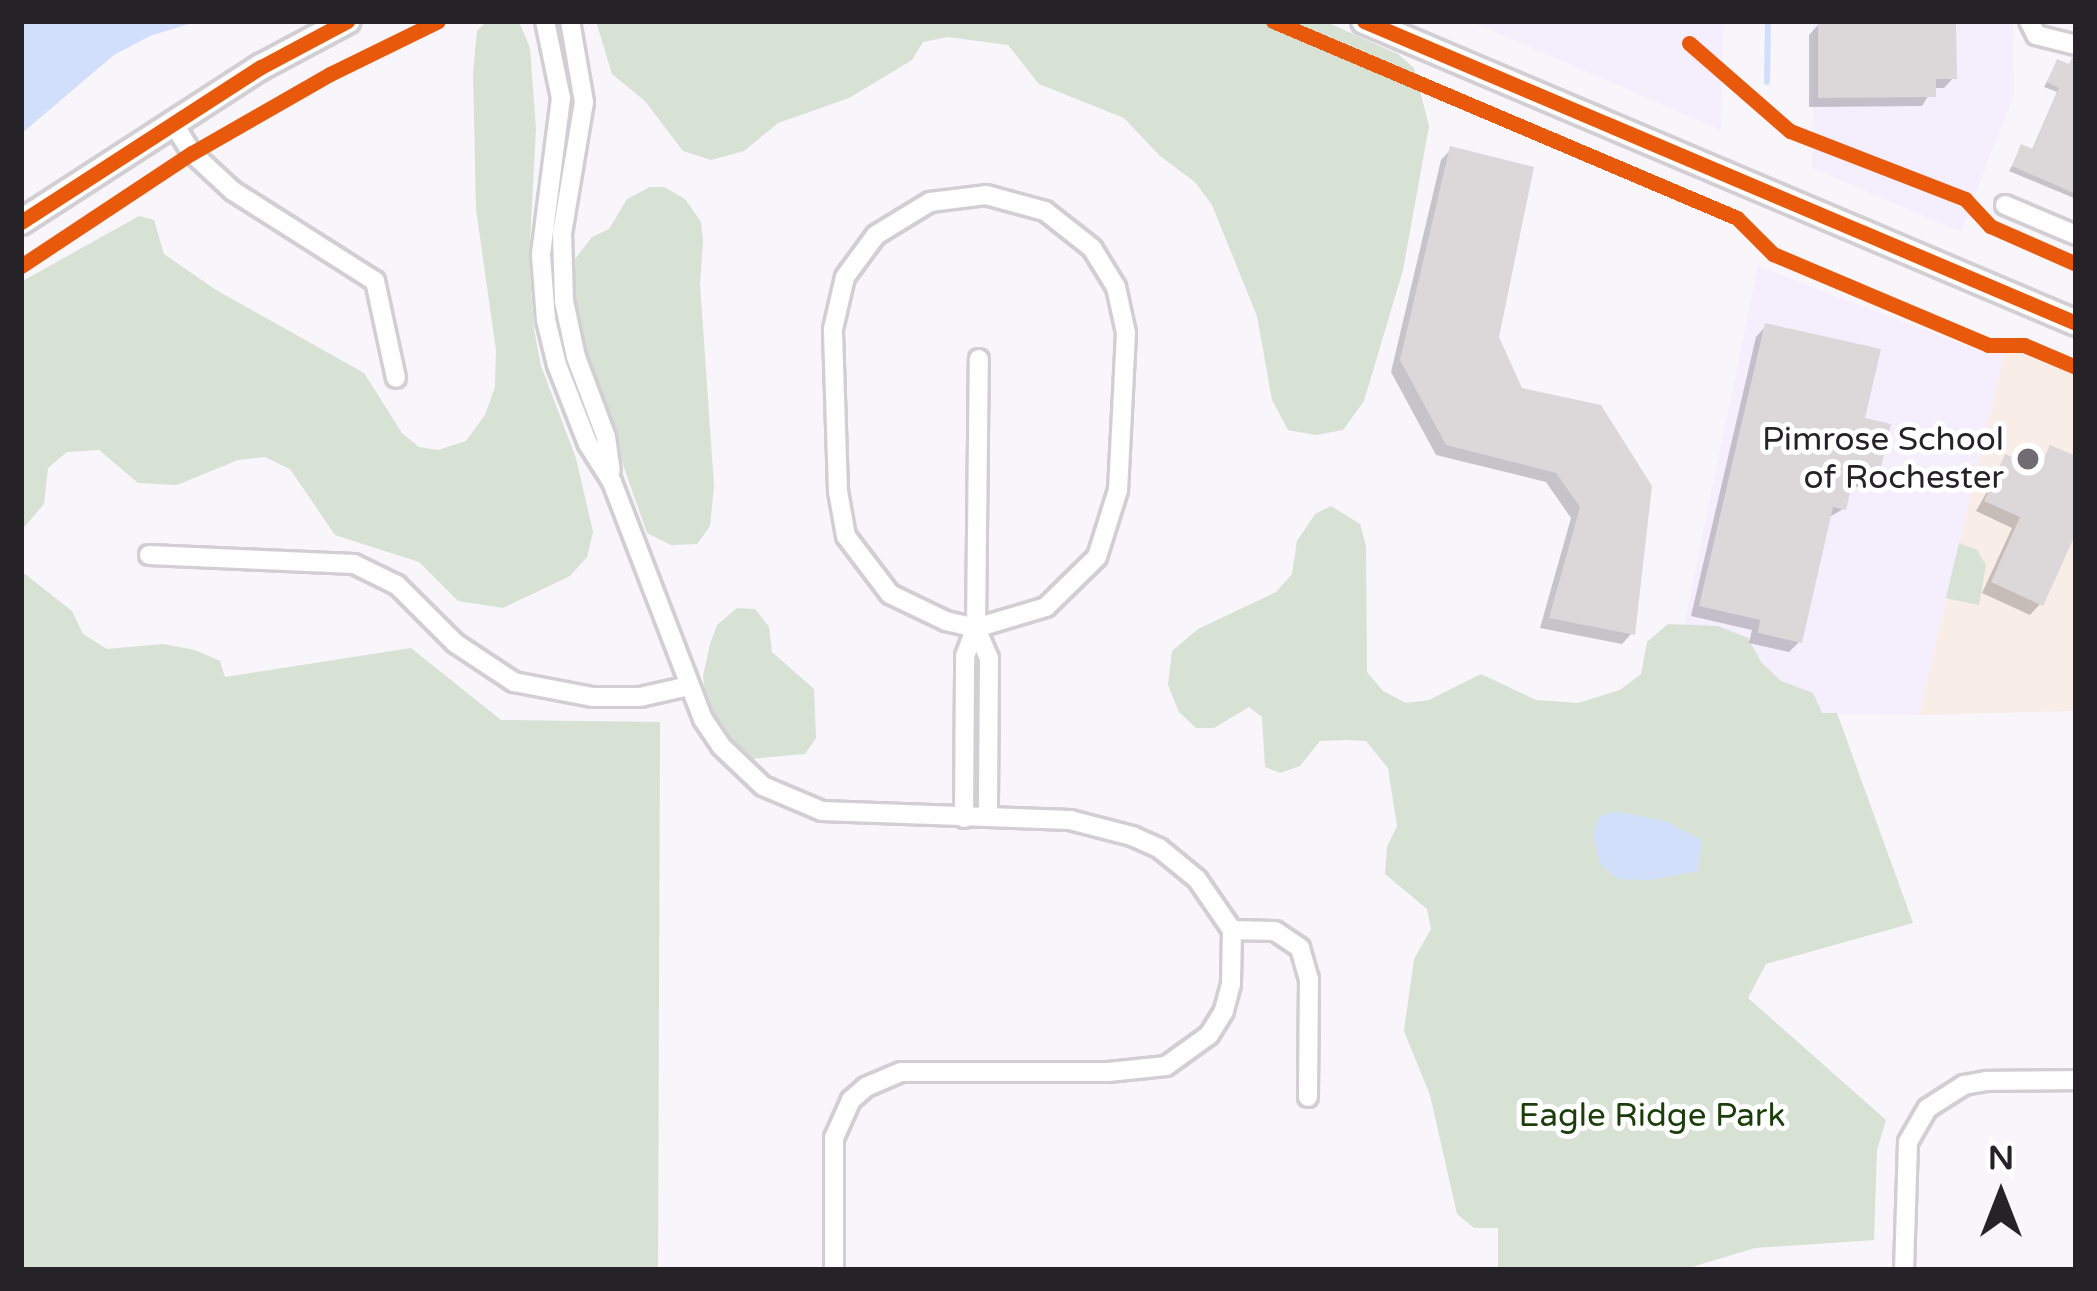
<!DOCTYPE html>
<html>
<head>
<meta charset="utf-8">
<style>
  body { margin:0 }
  #map { position:relative; width:2097px; height:1291px; overflow:hidden; background:#f8f5fb; font-family:"Varela Round",sans-serif }
  div>[style] { position:absolute }
  [style*='--x'] { left:calc(var(--x)*1px); top:calc(var(--y)*1px); width:calc(var(--w)*1px); rotate:calc(var(--a)*1deg) }
  .built>* { inset:0; background:#f5eefd }
  .education>* { inset:0; background:#f9ede7 }
  .green>* { inset:0; background:#d7e1d4 }
  .water>* { inset:0; background:#d2dffb }
  .shadow>* { inset:0; background:#0003 }
  .stream>* { height:6px; margin:-3px; padding:0 3px; transform-origin:3px; border-radius:3px; background:#d2dffb }
  .building>* { inset:0; background:#dcd7d9 }
  .roads { filter:drop-shadow(3px 0 #d2cfd4) drop-shadow(-3px 0 #d2cfd4) drop-shadow(0 3px #d2cfd4) drop-shadow(0 -3px #d2cfd4) }
  .street>* { height:18px; margin:-9px; padding:0 9px; transform-origin:9px; border-radius:9px; background:#fefefe }
  .secondary>* { height:24px; margin:-12px; padding:0 12px; transform-origin:12px; border-radius:12px; background:#fefefe }
  .cycleway>* { height:15px; margin:-7.5px; padding:0 7.5px; transform-origin:7.5px; border-radius:7.5px; background:#e8590c }
  .dots>* { width:33px; height:33px; translate:-50% -50%; box-sizing:border-box; border:6px solid #fff; border-radius:50% }
  span { translate:-50% -50%; white-space:nowrap; text-align:center; line-height:1.15; -webkit-text-stroke:10px #fff; paint-order:stroke }
  .poi-label { font-size:33px; color:#252328 }
  .right { translate:-100% -50%; text-align:right }
  .park-label { font-size:33px; color:#1c3e0b }
  .frame { position:absolute; inset:0; border:24px solid #252328; pointer-events:none }
  .north { position:absolute; left:1941px; top:1135px; width:120px; height:120px; -webkit-text-stroke:9px #fff; paint-order:stroke; rotate:0deg; font-size:33px; font-weight:700; line-height:48px; text-align:center; color:#252328 }
  .north::after { content:''; display:block; margin:auto; width:42px; height:54px; background:#252328; clip-path:polygon(50% 0,100% 100%,50% 72%,0 100%) }
</style>
</head>
<body>
<div id="map">
  <div class="built">
    <div style="clip-path:polygon(1470px 21px,1724px 21px,1721px 130px)"></div>
    <div style="clip-path:polygon(1813px 21px,2013px 21px,2014px 93px,1961px 232px,1812px 168px)"></div>
    <div style="clip-path:polygon(1758px 266px,1979px 351px,2006px 347px,1919px 715px,1822px 713px,1677px 661px)"></div>
  </div>
  <div class="education">
    <div style="clip-path:polygon(2006px 347px,2076px 375px,2076px 711px,1919px 715px)"></div>
  </div>
  <div class="green">
    <div style="clip-path:polygon(487px 21px,520px 24px,530px 48px,536px 129px,529px 260px,534px 330px,541px 366px,576px 458px,593px 532px,587px 557px,570px 576px,503px 608px,458px 601px,419px 562px,335px 535px,290px 469px,265px 457px,238px 460px,177px 485px,138px 483px,99px 450px,67px 452px,48px 468px,44px 504px,21px 531px,21px 282px,139px 216px,154px 220px,164px 254px,216px 290px,364px 373px,402px 433px,419px 447px,438px 450px,466px 441px,485px 415px,495px 387px,496px 350px,476px 209px,473px 73px,477px 31px)"></div>
    <div style="clip-path:polygon(596px 21px,1324px 21px,1398px 54px,1414px 68px,1429px 126px,1403px 270px,1364px 401px,1343px 430px,1316px 435px,1288px 430px,1272px 400px,1257px 316px,1212px 205px,1195px 182px,1160px 156px,1124px 118px,1039px 84px,1008px 45px,948px 37px,923px 42px,912px 60px,849px 98px,778px 123px,744px 151px,711px 160px,683px 151px,645px 101px,612px 74px)"></div>
    <div style="clip-path:polygon(650px 187px,664px 187px,685px 199px,701px 222px,703px 242px,700px 284px,714px 486px,710px 526px,697px 544px,671px 545px,647px 533px,588px 365px,575px 309px,572px 263px,592px 237px,609px 229px,627px 199px)"></div>
    <div style="clip-path:polygon(1331px 506px,1360px 524px,1366px 546px,1367px 672px,1383px 691px,1406px 703px,1429px 700px,1481px 674px,1536px 700px,1578px 703px,1620px 690px,1641px 674px,1647px 642px,1668px 624px,1718px 626px,1748px 638px,1761px 662px,1781px 681px,1813px 693px,1822px 713px,1837px 713px,1913px 923px,1766px 964px,1748px 998px,1886px 1120px,1877px 1150px,1874px 1240px,1755px 1248px,1682px 1270px,1498px 1270px,1498px 1228px,1474px 1228px,1457px 1214px,1430px 1095px,1404px 1031px,1414px 959px,1431px 929px,1427px 909px,1385px 874px,1387px 847px,1397px 826px,1388px 768px,1366px 741px,1346px 740px,1320px 741px,1300px 766px,1280px 773px,1265px 767px,1262px 717px,1249px 707px,1214px 728px,1196px 728px,1179px 712px,1168px 685px,1172px 651px,1198px 629px,1276px 592px,1292px 574px,1297px 541px,1315px 514px)"></div>
    <div style="clip-path:polygon(1959px 543px,1977px 550px,1986px 565px,1979px 605px,1946px 598px)"></div>
    <div style="clip-path:polygon(21px 571px,72px 611px,83px 634px,107px 649px,163px 644px,195px 650px,220px 661px,225px 677px,411px 648px,501px 720px,660px 722px,658px 1270px,21px 1270px)"></div>
    <div style="clip-path:polygon(737px 608px,755px 609px,769px 627px,772px 652px,814px 689px,816px 738px,805px 754px,749px 759px,730px 745px,707px 708px,703px 676px,710px 644px,717px 625px)"></div>
  </div>
  <div class="water">
    <div style="clip-path:polygon(21px 21px,198px 21px,150px 36px,114px 55px,21px 134px)"></div>
    <div style="clip-path:polygon(1615px 811px,1665px 821px,1702px 840px,1698px 871px,1651px 880px,1617px 879px,1600px 864px,1593px 834px,1600px 816px)"></div>
  </div>
  <div class="shadow">
    <div style="clip-path:polygon(1834px 21px,1900px 21px,1954px 77px,1944px 88px,1933px 88px,1922px 106px,1809px 107px,1809px 35px,1819px 24px)"></div>
    <div style="clip-path:polygon(2057px 62px,2076px 70px,2076px 199px,2009px 171px,2022px 148px,2031px 152px,2057px 92px,2044px 87px)"></div>
    <div style="clip-path:polygon(1451px 149px,1496px 337px,1520px 390px,1599px 407px,1632px 633px,1622px 644px,1540px 628px,1571px 518px,1546px 482px,1436px 455px,1391px 372px,1441px 160px)"></div>
    <div style="clip-path:polygon(1766px 326px,1861px 420px,1875px 478px,1865px 489px,1849px 485px,1843px 509px,1828px 518px,1799px 642px,1789px 652px,1749px 643px,1752px 630px,1691px 616px,1756px 337px)"></div>
    <div style="clip-path:polygon(2051px 448px,2076px 460px,2076px 525px,2040px 604px,2030px 615px,1982px 593px,2012px 528px,1976px 511px,2006px 458px,2035px 471px)"></div>
  </div>
  <div class="stream">
    <div style="--x:1767;--y:82;--w:61;--a:-89.1"></div>
  </div>
  <div class="building">
    <div style="clip-path:polygon(1818px 21px,1956px 21px,1957px 79px,1936px 79px,1936px 97px,1818px 98px)"></div>
    <div style="clip-path:polygon(2072px 58px,2076px 58px,2076px 194px,2012px 166px,2021px 144px,2033px 149px,2059px 88px,2047px 82px,2057px 59px,2069px 64px)"></div>
    <div style="clip-path:polygon(1450px 146px,1534px 167px,1499px 337px,1522px 388px,1601px 405px,1652px 486px,1635px 635px,1549px 618px,1580px 507px,1556px 473px,1446px 445px,1400px 360px)"></div>
    <div style="clip-path:polygon(1765px 323px,1881px 349px,1865px 418px,1891px 424px,1878px 480px,1854px 475px,1846px 510px,1833px 507px,1802px 643px,1758px 633px,1760px 620px,1699px 606px)"></div>
    <div style="clip-path:polygon(2050px 445px,2076px 456px,2076px 533px,2043px 606px,1991px 582px,2020px 517px,1984px 501px,2005px 454px,2039px 469px)"></div>
  </div>
  <div class="roads">
    <div class="street">
      <div style="--x:545;--y:21;--w:79;--a:78.3"></div>
      <div style="--x:561;--y:98;--w:158;--a:97.3"></div>
      <div style="--x:541;--y:255;--w:65;--a:85.6"></div>
      <div style="--x:546;--y:320;--w:46;--a:76.3"></div>
      <div style="--x:557;--y:365;--w:85;--a:68.6"></div>
      <div style="--x:588;--y:444;--w:45;--a:57.7"></div>
      <div style="--x:612;--y:482;--w:254;--a:69"></div>
      <div style="--x:703;--y:719;--w:32;--a:56"></div>
      <div style="--x:721;--y:746;--w:58;--a:43.6"></div>
      <div style="--x:763;--y:786;--w:64;--a:23"></div>
      <div style="--x:822;--y:811;--w:248;--a:2.1"></div>
      <div style="--x:1070;--y:820;--w:64;--a:14.5"></div>
      <div style="--x:1132;--y:836;--w:30;--a:24"></div>
      <div style="--x:1159;--y:848;--w:49;--a:39.2"></div>
      <div style="--x:1197;--y:879;--w:62;--a:55.5"></div>
      <div style="--x:1232;--y:930;--w:54;--a:91.1"></div>
      <div style="--x:1231;--y:984;--w:28;--a:105"></div>
      <div style="--x:1224;--y:1011;--w:28;--a:122"></div>
      <div style="--x:1209;--y:1035;--w:53;--a:144.2"></div>
      <div style="--x:1166;--y:1066;--w:58;--a:174.1"></div>
      <div style="--x:1108;--y:1072;--w:207;--a:180"></div>
      <div style="--x:901;--y:1072;--w:38;--a:157"></div>
      <div style="--x:866;--y:1087;--w:20;--a:139"></div>
      <div style="--x:851;--y:1100;--w:42;--a:114.1"></div>
      <div style="--x:834;--y:1138;--w:132;--a:90"></div>
      <div style="--x:570;--y:21;--w:82;--a:80.2"></div>
      <div style="--x:584;--y:102;--w:133;--a:99.5"></div>
      <div style="--x:562;--y:233;--w:68;--a:88.3"></div>
      <div style="--x:564;--y:301;--w:57;--a:77.9"></div>
      <div style="--x:576;--y:357;--w:85;--a:69.4"></div>
      <div style="--x:606;--y:437;--w:34;--a:82"></div>
      <div style="--x:2029;--y:21;--w:16;--a:63"></div>
      <div style="--x:2036;--y:35;--w:41;--a:14"></div>
      <div style="--x:173;--y:123;--w:36;--a:58"></div>
      <div style="--x:192;--y:153;--w:56;--a:42.8"></div>
      <div style="--x:233;--y:191;--w:168;--a:32.4"></div>
      <div style="--x:375;--y:281;--w:99;--a:77.8"></div>
      <div style="--x:986;--y:195;--w:61;--a:15.2"></div>
      <div style="--x:1045;--y:211;--w:60;--a:38.2"></div>
      <div style="--x:1092;--y:248;--w:46;--a:58.4"></div>
      <div style="--x:1116;--y:287;--w:47;--a:77.7"></div>
      <div style="--x:1126;--y:333;--w:157;--a:92.9"></div>
      <div style="--x:1118;--y:490;--w:70;--a:107.4"></div>
      <div style="--x:1097;--y:557;--w:71;--a:135.6"></div>
      <div style="--x:1046;--y:607;--w:73;--a:163.3"></div>
      <div style="--x:976;--y:628;--w:31;--a:-167"></div>
      <div style="--x:946;--y:621;--w:62;--a:-154.3"></div>
      <div style="--x:890;--y:594;--w:73;--a:-127.2"></div>
      <div style="--x:846;--y:536;--w:46;--a:-100.1"></div>
      <div style="--x:838;--y:491;--w:162;--a:-91.8"></div>
      <div style="--x:833;--y:329;--w:53;--a:-77"></div>
      <div style="--x:845;--y:277;--w:52;--a:-53.6"></div>
      <div style="--x:876;--y:235;--w:63;--a:-31.4"></div>
      <div style="--x:930;--y:202;--w:56;--a:-7.1"></div>
      <div style="--x:2005;--y:205;--w:77;--a:22.9"></div>
      <div style="--x:149;--y:555;--w:205;--a:2.5"></div>
      <div style="--x:354;--y:564;--w:48;--a:26"></div>
      <div style="--x:397;--y:585;--w:82;--a:45"></div>
      <div style="--x:455;--y:643;--w:71;--a:33.5"></div>
      <div style="--x:514;--y:682;--w:80;--a:10.8"></div>
      <div style="--x:593;--y:697;--w:47;--a:0"></div>
      <div style="--x:640;--y:697;--w:50;--a:-12.7"></div>
      <div style="--x:976;--y:628;--w:33;--a:67"></div>
      <div style="--x:989;--y:658;--w:159;--a:90.4"></div>
      <div style="--x:964;--y:818;--w:162;--a:-89.6"></div>
      <div style="--x:965;--y:656;--w:30;--a:-69"></div>
      <div style="--x:976;--y:628;--w:269;--a:-89.4"></div>
      <div style="--x:1232;--y:930;--w:43;--a:1.3"></div>
      <div style="--x:1275;--y:931;--w:30;--a:34"></div>
      <div style="--x:1300;--y:948;--w:32;--a:74"></div>
      <div style="--x:1309;--y:979;--w:118;--a:90.5"></div>
      <div style="--x:1904;--y:1270;--w:128;--a:-88.2"></div>
      <div style="--x:1908;--y:1142;--w:39;--a:-60"></div>
      <div style="--x:1928;--y:1108;--w:43;--a:-32.6"></div>
      <div style="--x:1964;--y:1085;--w:22;--a:-10"></div>
      <div style="--x:1986;--y:1081;--w:90;--a:-0.6"></div>
    </div>
    <div class="secondary">
      <div style="--x:1364;--y:21;--w:773;--a:22.98"></div>
      <div style="--x:21;--y:222;--w:286;--a:-32.9"></div>
      <div style="--x:261;--y:67;--w:98;--a:-28.1"></div>
    </div>
  </div>
  <div class="cycleway">
    <div style="--x:1273;--y:21;--w:504;--a:23"></div>
    <div style="--x:1737;--y:218;--w:51;--a:45"></div>
    <div style="--x:1773;--y:254;--w:233;--a:22.9"></div>
    <div style="--x:1988;--y:345;--w:36;--a:0"></div>
    <div style="--x:2024;--y:345;--w:56;--a:22.9"></div>
    <div style="--x:1364;--y:21;--w:773;--a:22.98"></div>
    <div style="--x:1689;--y:43;--w:134;--a:41.1"></div>
    <div style="--x:1790;--y:131;--w:188;--a:21.2"></div>
    <div style="--x:1965;--y:199;--w:37;--a:47"></div>
    <div style="--x:1990;--y:226;--w:94;--a:23.8"></div>
    <div style="--x:21;--y:222;--w:286;--a:-32.9"></div>
    <div style="--x:261;--y:67;--w:98;--a:-28.1"></div>
    <div style="--x:21;--y:266;--w:205;--a:-33.5"></div>
    <div style="--x:192;--y:153;--w:159;--a:-29.8"></div>
    <div style="--x:330;--y:74;--w:120;--a:-26.1"></div>
  </div>
  <div class="dots">
    <div style="left:2028px;top:459px;background:#6f6c72"></div>
  </div>
  <div class="poi-label">
    <span class="right" style="left:2004px;top:459px">Pimrose School<br>of Rochester</span>
  </div>
  <div class="park-label">
    <span style="left:1652px;top:1116px">Eagle Ridge Park</span>
  </div>
  <div class="frame"></div>
  <div class="north">N</div>
</div>
</body>
</html>
